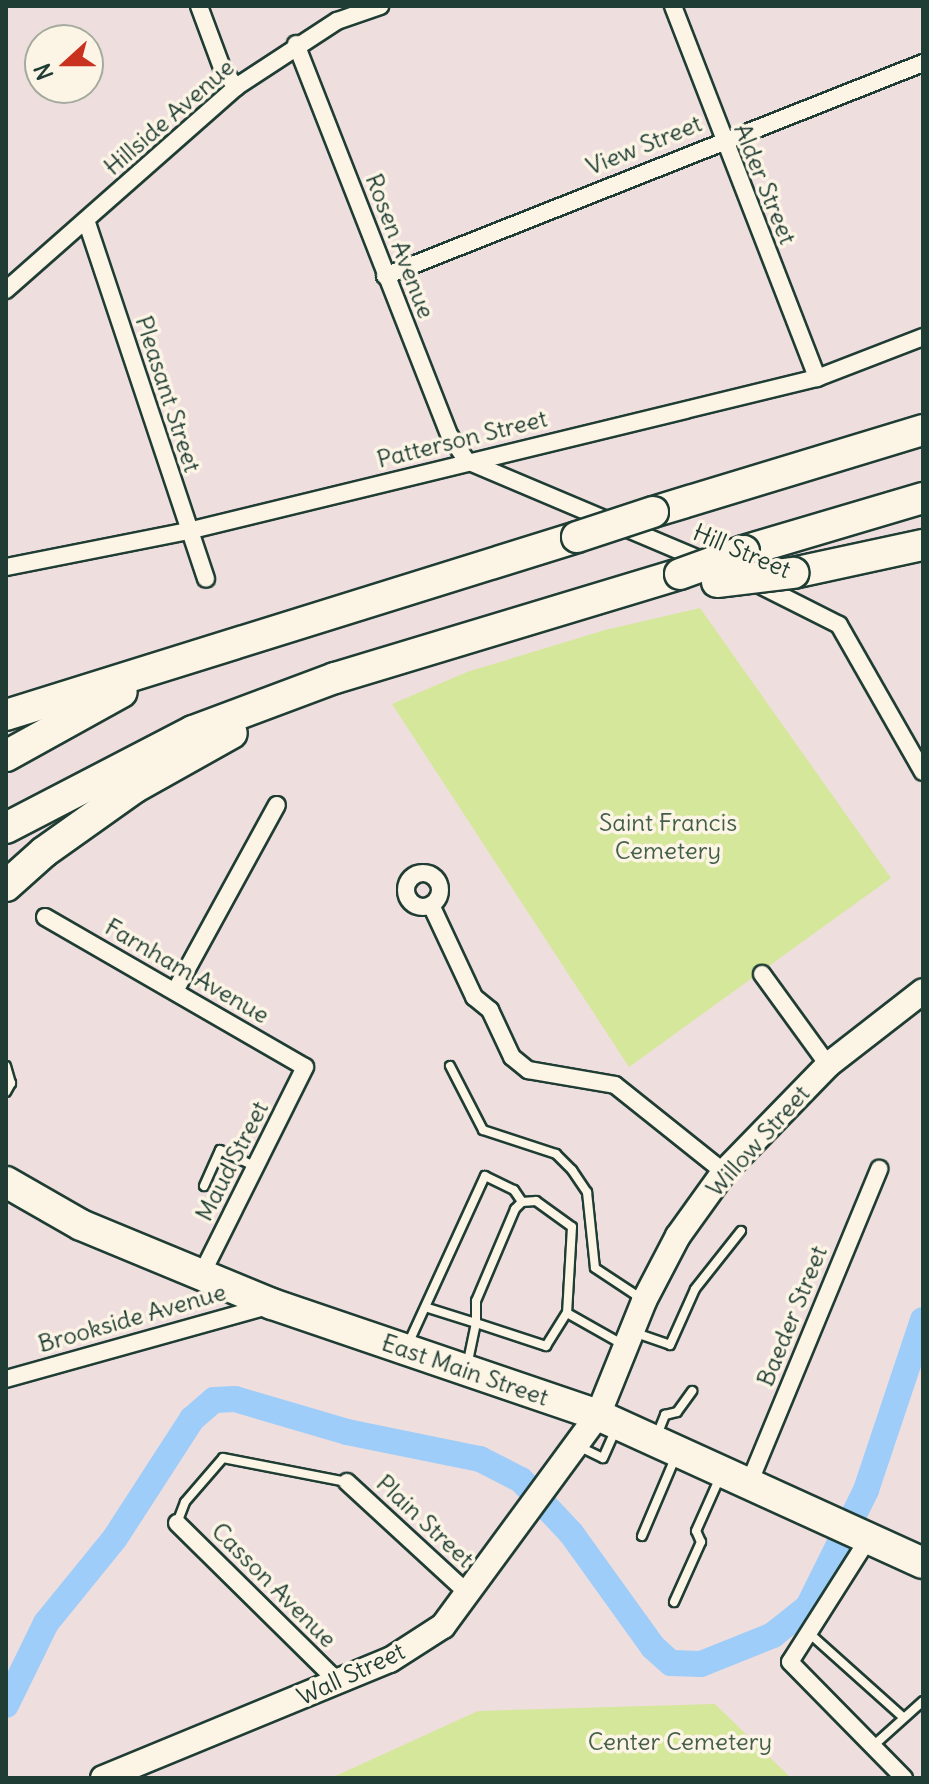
<!DOCTYPE html>
<html>
<head>
<meta charset="utf-8">
<style>
  body { margin:0 }
  #map { position:relative; width:929px; height:1784px; overflow:hidden; background:#efdede; font-family:Delius,sans-serif }
  div>[style] { position:absolute }
  [style*='--x'] { left:calc(var(--x)*1px); top:calc(var(--y)*1px); width:calc(var(--w)*1px); rotate:calc(var(--a)*1deg) }
  .green>* { inset:0; background:#d5e79b }
  .river>* { height:26px; margin:-13px; padding:0 13px; transform-origin:13px; border-radius:13px; background:#9ecdf9 }
  .roads { filter:drop-shadow(2px 0 #1f3d34) drop-shadow(-2px 0 #1f3d34) drop-shadow(0 2px #1f3d34) drop-shadow(0 -2px #1f3d34) }
  .lane>* { height:8px; margin:-4px; padding:0 4px; transform-origin:4px; border-radius:4px; background:#fcf5e5 }
  .street>* { height:16px; margin:-8px; padding:0 8px; transform-origin:8px; border-radius:8px; background:#fcf5e5 }
  .street>.ring { margin:-8px; padding:0; box-sizing:content-box; background:none; border:16px solid #fcf5e5; border-radius:50% }
  .secondary>* { height:24px; margin:-12px; padding:0 12px; transform-origin:12px; border-radius:12px; background:#fcf5e5 }
  .highway>* { height:30px; margin:-15px; padding:0 15px; transform-origin:15px; border-radius:15px; background:#fcf5e5 }
  .bridges { filter:drop-shadow(2px 0 #1f3d34) drop-shadow(-2px 0 #1f3d34) drop-shadow(0 2px #1f3d34) drop-shadow(0 -2px #1f3d34) }
  .highway-bridge>* { height:30px; margin:-15px; padding:0 15px; transform-origin:15px; border-radius:15px; background:#fcf5e5 }
  span { translate:-50% -50%; white-space:nowrap; text-align:center; line-height:1.15; -webkit-text-stroke:7px #fcf5e5; paint-order:stroke }
  .street-label { font-size:24px; color:#1f3d34 }
  .park-label { font-size:24px; color:#435f49 }
  .frame { position:absolute; inset:0; border:8px solid #1f3d34; pointer-events:none }
  .north { position:absolute; left:24px; top:24px; width:80px; height:80px; box-sizing:border-box; background:#fcf5e5; border:2px solid #a4ab9e; border-radius:50%; rotate:249deg; font-size:22px; font-weight:700; line-height:32px; text-align:center; color:#1f3d34 }
  .north::after { content:''; display:block; margin:auto; width:28px; height:36px; background:#c8321e; clip-path:polygon(50% 0,100% 100%,50% 72%,0 100%) }
</style>
</head>
<body>
<div id="map">
  <div class="green">
    <div style="clip-path:polygon(700px 608px,891px 878px,629px 1067px,392px 704px,467px 672px,605px 630px)"></div>
    <div style="clip-path:polygon(715px 1704px,791px 1778px,331px 1778px,478px 1711px)"></div>
  </div>
  <div class="river">
    <div style="--x:6;--y:1705;--w:91;--a:-64"></div>
    <div style="--x:46;--y:1623;--w:109;--a:-50.9"></div>
    <div style="--x:115;--y:1538;--w:142;--a:-57.1"></div>
    <div style="--x:192;--y:1419;--w:29;--a:-41"></div>
    <div style="--x:214;--y:1400;--w:21;--a:-3"></div>
    <div style="--x:235;--y:1399;--w:117;--a:16.4"></div>
    <div style="--x:347;--y:1432;--w:136;--a:11.5"></div>
    <div style="--x:480;--y:1459;--w:46;--a:27.1"></div>
    <div style="--x:521;--y:1480;--w:73;--a:46.7"></div>
    <div style="--x:571;--y:1533;--w:140;--a:54.3"></div>
    <div style="--x:653;--y:1647;--w:24;--a:42"></div>
    <div style="--x:671;--y:1663;--w:30;--a:2"></div>
    <div style="--x:701;--y:1664;--w:78;--a:-21.9"></div>
    <div style="--x:773;--y:1635;--w:45;--a:-38.7"></div>
    <div style="--x:808;--y:1607;--w:131;--a:-63.6"></div>
    <div style="--x:866;--y:1490;--w:179;--a:-71.5"></div>
  </div>
  <div class="roads">
    <div class="lane">
      <div style="--x:6;--y:1066;--w:18;--a:74"></div>
      <div style="--x:11;--y:1083;--w:10;--a:119"></div>
      <div style="--x:450;--y:1066;--w:72;--a:62.7"></div>
      <div style="--x:483;--y:1130;--w:77;--a:18.2"></div>
      <div style="--x:556;--y:1154;--w:23;--a:45"></div>
      <div style="--x:572;--y:1170;--w:27;--a:56"></div>
      <div style="--x:587;--y:1192;--w:76;--a:84"></div>
      <div style="--x:595;--y:1268;--w:56;--a:33.4"></div>
      <div style="--x:204;--y:1186;--w:39;--a:-66"></div>
      <div style="--x:220;--y:1150;--w:38;--a:25"></div>
      <div style="--x:428;--y:1308;--w:50;--a:17.4"></div>
      <div style="--x:476;--y:1323;--w:22;--a:-90"></div>
      <div style="--x:476;--y:1301;--w:100;--a:-67"></div>
      <div style="--x:515;--y:1209;--w:10;--a:-45"></div>
      <div style="--x:522;--y:1202;--w:14;--a:-4"></div>
      <div style="--x:536;--y:1201;--w:44;--a:35.8"></div>
      <div style="--x:572;--y:1227;--w:86;--a:93.3"></div>
      <div style="--x:633;--y:1332;--w:39;--a:19"></div>
      <div style="--x:670;--y:1345;--w:61;--a:-65.9"></div>
      <div style="--x:695;--y:1289;--w:74;--a:-51.6"></div>
      <div style="--x:408;--y:1344;--w:185;--a:-65.4"></div>
      <div style="--x:485;--y:1176;--w:32;--a:26"></div>
      <div style="--x:514;--y:1190;--w:14;--a:56"></div>
      <div style="--x:467;--y:1366;--w:44;--a:-78.2"></div>
      <div style="--x:476;--y:1323;--w:74;--a:18.2"></div>
      <div style="--x:546;--y:1346;--w:39;--a:-58"></div>
      <div style="--x:567;--y:1313;--w:63;--a:29.4"></div>
      <div style="--x:657;--y:1435;--w:22;--a:-68"></div>
      <div style="--x:665;--y:1415;--w:12;--a:-14"></div>
      <div style="--x:677;--y:1412;--w:26;--a:-54"></div>
      <div style="--x:580;--y:1447;--w:25;--a:26"></div>
      <div style="--x:603;--y:1458;--w:30;--a:-66"></div>
      <div style="--x:177;--y:1523;--w:22;--a:-69"></div>
      <div style="--x:185;--y:1502;--w:58;--a:-49.2"></div>
      <div style="--x:223;--y:1458;--w:126;--a:11"></div>
      <div style="--x:642;--y:1536;--w:87;--a:-67"></div>
      <div style="--x:674;--y:1602;--w:66;--a:-65.8"></div>
      <div style="--x:701;--y:1542;--w:12;--a:-114"></div>
      <div style="--x:696;--y:1531;--w:59;--a:-66"></div>
      <div style="--x:809;--y:1633;--w:127;--a:41.8"></div>
      <div style="--x:873;--y:1746;--w:67;--a:-42"></div>
    </div>
    <div class="street">
      <div style="--x:199;--y:6;--w:66;--a:69.6"></div>
      <div style="--x:222;--y:68;--w:24;--a:54"></div>
      <div style="--x:673;--y:6;--w:399;--a:68.8"></div>
      <div style="--x:296;--y:44;--w:421;--a:68.6"></div>
      <div style="--x:450;--y:436;--w:30;--a:56"></div>
      <div style="--x:467;--y:461;--w:263;--a:22.9"></div>
      <div style="--x:87;--y:223;--w:375;--a:71.5"></div>
      <div style="--x:385;--y:276;--w:579;--a:-21.6"></div>
      <div style="--x:6;--y:290;--w:307;--a:-41.4"></div>
      <div style="--x:236;--y:87;--w:121;--a:-33.2"></div>
      <div style="--x:337;--y:21;--w:46;--a:-19.2"></div>
      <div style="--x:6;--y:567;--w:186;--a:-11.2"></div>
      <div style="--x:188;--y:531;--w:647;--a:-13.67"></div>
      <div style="--x:817;--y:378;--w:114;--a:-21.1"></div>
      <div style="--x:756;--y:583;--w:93;--a:26.8"></div>
      <div style="--x:839;--y:625;--w:169;--a:60.3"></div>
      <div class="ring" style="left:406px;top:873px;width:18px;height:18px"></div>
      <div style="--x:431;--y:905;--w:102;--a:64.9"></div>
      <div style="--x:474;--y:997;--w:21;--a:39"></div>
      <div style="--x:490;--y:1010;--w:52;--a:64.9"></div>
      <div style="--x:512;--y:1057;--w:21;--a:39"></div>
      <div style="--x:528;--y:1070;--w:88;--a:9.8"></div>
      <div style="--x:615;--y:1085;--w:139;--a:38.6"></div>
      <div style="--x:45;--y:917;--w:300;--a:30"></div>
      <div style="--x:305;--y:1067;--w:233;--a:116.5"></div>
      <div style="--x:762;--y:974;--w:112;--a:54"></div>
      <div style="--x:175;--y:991;--w:212;--a:-61.3"></div>
      <div style="--x:6;--y:1379;--w:271;--a:-15.6"></div>
      <div style="--x:750;--y:1481;--w:338;--a:-67.5"></div>
      <div style="--x:347;--y:1482;--w:166;--a:42.6"></div>
      <div style="--x:177;--y:1523;--w:226;--a:44.6"></div>
      <div style="--x:870;--y:1536;--w:149;--a:122.4"></div>
      <div style="--x:790;--y:1662;--w:163;--a:45.5"></div>
    </div>
    <div class="secondary">
      <div style="--x:103;--y:1778;--w:310;--a:-22.4"></div>
      <div style="--x:390;--y:1660;--w:63;--a:-32.7"></div>
      <div style="--x:443;--y:1626;--w:262;--a:-53.7"></div>
      <div style="--x:598;--y:1415;--w:123;--a:-68"></div>
      <div style="--x:644;--y:1301;--w:73;--a:-62.4"></div>
      <div style="--x:678;--y:1236;--w:79;--a:-54.3"></div>
      <div style="--x:724;--y:1172;--w:149;--a:-45.8"></div>
      <div style="--x:828;--y:1065;--w:120;--a:-37.9"></div>
    </div>
    <div class="highway">
      <div style="--x:653;--y:512;--w:282;--a:-16.9"></div>
      <div style="--x:744;--y:551;--w:187;--a:-16.5"></div>
      <div style="--x:793;--y:573;--w:133;--a:-12.2"></div>
      <div style="--x:6;--y:715;--w:598;--a:-17.31"></div>
      <div style="--x:6;--y:756;--w:132;--a:-28.9"></div>
      <div style="--x:6;--y:828;--w:211;--a:-27.4"></div>
      <div style="--x:193;--y:731;--w:152;--a:-20.5"></div>
      <div style="--x:335;--y:678;--w:360;--a:-16.8"></div>
      <div style="--x:6;--y:886;--w:51;--a:-41.8"></div>
      <div style="--x:44;--y:852;--w:110;--a:-35.4"></div>
      <div style="--x:134;--y:788;--w:112;--a:-29.3"></div>
      <div style="--x:6;--y:1182;--w:86;--a:29.8"></div>
      <div style="--x:81;--y:1225;--w:207;--a:22.5"></div>
      <div style="--x:272;--y:1304;--w:344;--a:18.8"></div>
      <div style="--x:598;--y:1415;--w:357;--a:24.5"></div>
    </div>
  </div>
  <div class="bridges">
    <div class="highway-bridge">
      <div style="--x:577;--y:537;--w:80;--a:-18.2"></div>
      <div style="--x:680;--y:574;--w:68;--a:-19.8"></div>
      <div style="--x:717;--y:582;--w:77;--a:-6.8"></div>
    </div>
  </div>
  <div class="street-label">
    <span style="left:169px;top:117px;rotate:-41deg">Hillside Avenue</span>
    <span style="left:644px;top:145px;rotate:-22deg">View Street</span>
    <span style="left:765px;top:184px;rotate:68deg">Alder Street</span>
    <span style="left:400px;top:246px;rotate:69deg">Rosen Avenue</span>
    <span style="left:168px;top:394px;rotate:72deg">Pleasant Street</span>
    <span style="left:462px;top:439px;rotate:-14deg">Patterson Street</span>
    <span style="left:742px;top:551px;rotate:23deg">Hill Street</span>
    <span style="left:187px;top:971px;rotate:30deg">Farnham Avenue</span>
    <span style="left:758px;top:1141px;rotate:-48deg">Willow Street</span>
    <span style="left:232px;top:1161px;rotate:-63deg">Maud Street</span>
    <span style="left:792px;top:1316px;rotate:-68deg">Baeder Street</span>
    <span style="left:132px;top:1318px;rotate:-16deg">Brookside Avenue</span>
    <span style="left:465px;top:1370px;rotate:19deg">East Main Street</span>
    <span style="left:425px;top:1521px;rotate:43deg">Plain Street</span>
    <span style="left:274px;top:1585px;rotate:45deg">Casson Avenue</span>
    <span style="left:351px;top:1674px;rotate:-25deg">Wall Street</span>
  </div>
  <div class="park-label">
    <span style="left:668px;top:837px">Saint Francis<br>Cemetery</span>
    <span style="left:680px;top:1742px">Center Cemetery</span>
  </div>
  <div class="frame"></div>
  <div class="north">N</div>
</div>
</body>
</html>
